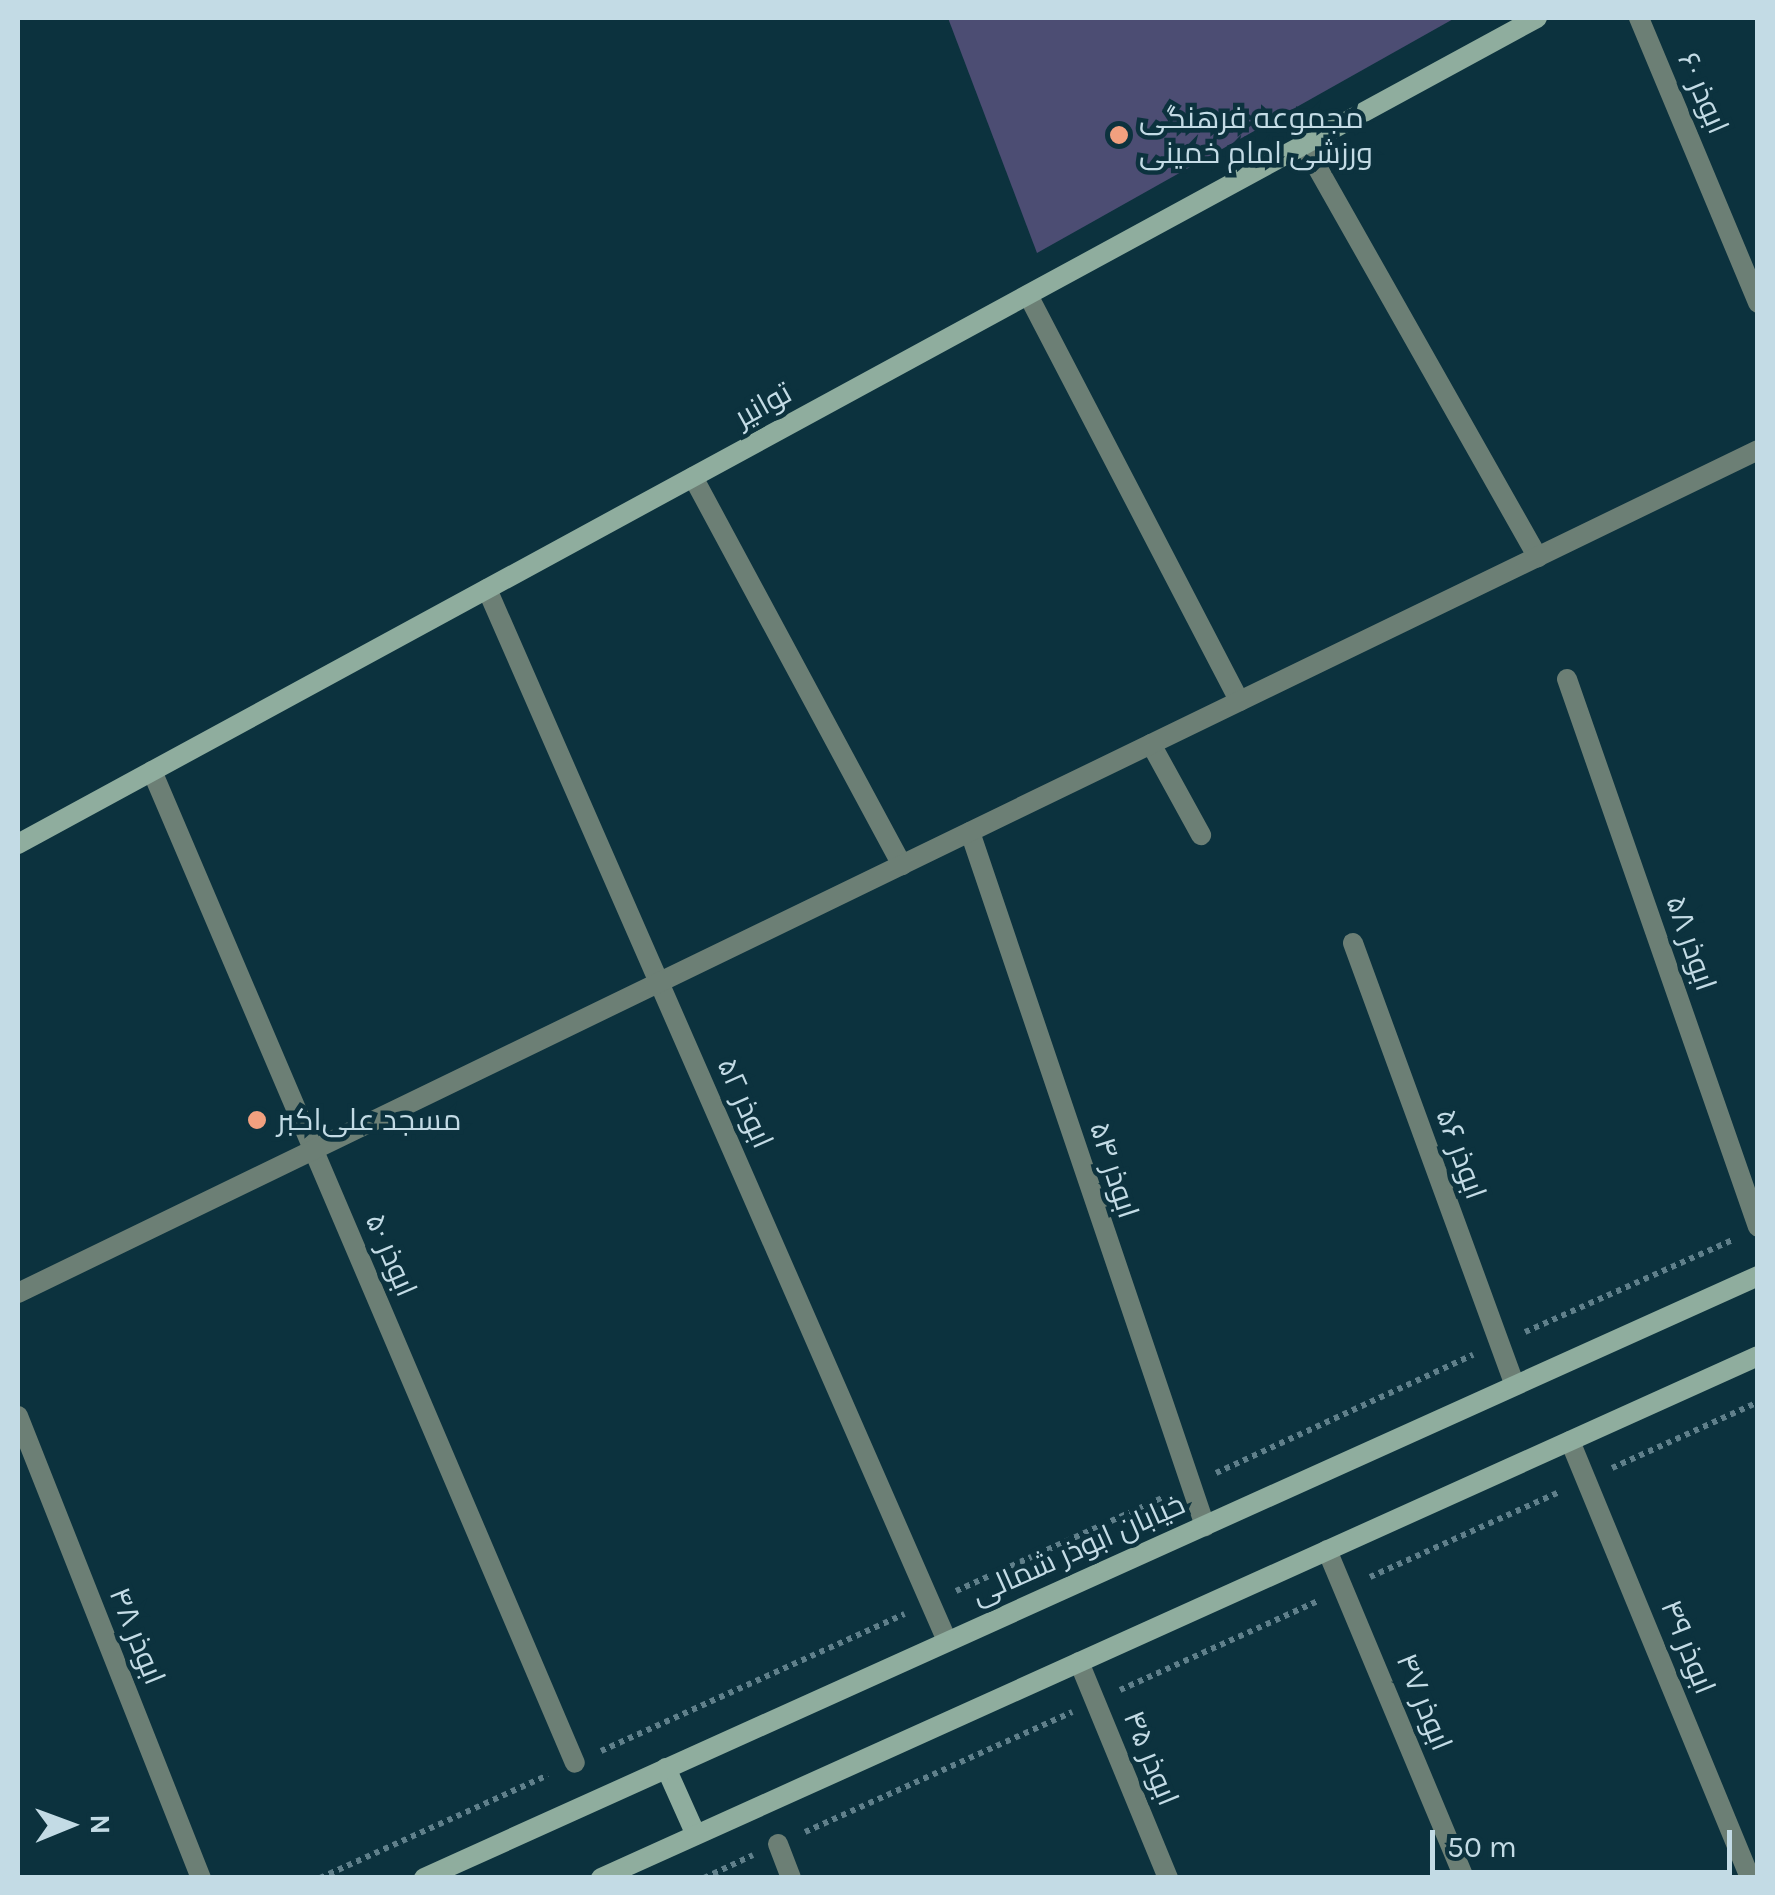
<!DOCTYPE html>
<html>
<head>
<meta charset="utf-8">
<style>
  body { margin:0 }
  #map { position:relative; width:1775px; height:1895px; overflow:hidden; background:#0c323e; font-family:Karla,Cairo,sans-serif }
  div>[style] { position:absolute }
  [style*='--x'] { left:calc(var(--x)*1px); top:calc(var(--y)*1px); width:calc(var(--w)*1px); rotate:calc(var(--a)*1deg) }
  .green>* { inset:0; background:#4c4d73 }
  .path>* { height:6px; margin-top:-3px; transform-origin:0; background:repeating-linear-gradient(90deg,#60808b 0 5px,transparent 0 10px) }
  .street>* { height:20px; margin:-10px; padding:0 10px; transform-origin:10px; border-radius:10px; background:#6c7f75 }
  .secondary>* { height:20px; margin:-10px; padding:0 10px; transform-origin:10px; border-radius:10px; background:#8fad9e }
  .dots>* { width:28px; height:28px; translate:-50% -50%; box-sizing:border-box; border:5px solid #0c323e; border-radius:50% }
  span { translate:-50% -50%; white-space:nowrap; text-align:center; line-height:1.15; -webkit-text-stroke:9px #0c323e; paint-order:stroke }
  .street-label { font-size:30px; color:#c3dbe5 }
  .poi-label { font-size:30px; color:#c3dbe5 }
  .left { translate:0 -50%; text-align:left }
  .frame { position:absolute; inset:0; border:20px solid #c3dbe5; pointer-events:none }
  .north { position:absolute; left:20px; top:1775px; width:100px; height:100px; -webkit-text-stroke:8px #0c323e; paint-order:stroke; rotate:89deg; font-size:28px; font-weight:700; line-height:40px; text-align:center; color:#c3dbe5 }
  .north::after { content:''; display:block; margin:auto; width:35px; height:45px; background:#c3dbe5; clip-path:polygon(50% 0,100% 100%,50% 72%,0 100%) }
  .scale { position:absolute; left:1430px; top:1830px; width:302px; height:45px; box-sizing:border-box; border:5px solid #c3dbe5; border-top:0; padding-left:12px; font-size:30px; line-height:35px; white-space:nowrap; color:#c3dbe5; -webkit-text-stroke:8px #0c323e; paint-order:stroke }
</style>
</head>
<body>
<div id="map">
  <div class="green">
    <div style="clip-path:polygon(948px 18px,1455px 18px,1037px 253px)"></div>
  </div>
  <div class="path">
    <div style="--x:1525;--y:1332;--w:227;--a:-23.9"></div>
    <div style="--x:1612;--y:1468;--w:160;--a:-24.3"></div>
    <div style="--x:1216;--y:1473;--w:283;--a:-24.7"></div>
    <div style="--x:1370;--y:1577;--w:207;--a:-24.2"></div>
    <div style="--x:956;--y:1591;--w:228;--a:-24.3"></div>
    <div style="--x:1120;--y:1690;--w:217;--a:-24.2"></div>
    <div style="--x:601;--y:1751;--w:333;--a:-24.3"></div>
    <div style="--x:805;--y:1832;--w:293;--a:-24.2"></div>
    <div style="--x:320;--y:1878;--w:250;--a:-24.3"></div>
    <div style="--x:704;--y:1878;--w:54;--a:-25.1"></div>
  </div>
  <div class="street">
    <div style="--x:1639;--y:18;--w:309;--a:67.3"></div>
    <div style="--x:1304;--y:144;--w:475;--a:60.5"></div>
    <div style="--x:1028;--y:295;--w:458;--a:62.5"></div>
    <div style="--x:693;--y:477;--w:441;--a:61.7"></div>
    <div style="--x:487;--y:589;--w:1148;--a:66.38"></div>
    <div style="--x:1567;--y:679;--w:580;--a:70.78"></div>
    <div style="--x:1151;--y:744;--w:104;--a:61.2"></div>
    <div style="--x:152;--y:771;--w:1078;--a:66.91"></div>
    <div style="--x:970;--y:832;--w:733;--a:71.29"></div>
    <div style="--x:1353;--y:943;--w:471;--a:69.9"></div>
    <div style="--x:18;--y:1293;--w:1933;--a:-25.85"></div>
    <div style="--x:18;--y:1416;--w:497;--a:68.4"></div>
    <div style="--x:1570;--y:1441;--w:473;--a:67.6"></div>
    <div style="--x:1327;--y:1550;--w:355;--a:67.3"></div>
    <div style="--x:1079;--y:1662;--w:234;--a:67.6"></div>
    <div style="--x:778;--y:1844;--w:36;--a:69"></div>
  </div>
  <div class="secondary">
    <div style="--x:18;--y:844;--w:1729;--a:-28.54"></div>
    <div style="--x:666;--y:1768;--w:73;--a:65.9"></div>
    <div style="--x:424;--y:1878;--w:1464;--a:-24.29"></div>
    <div style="--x:601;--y:1878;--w:1269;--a:-24.28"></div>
  </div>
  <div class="dots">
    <div style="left:1119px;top:135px;background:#f2a07f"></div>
    <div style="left:257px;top:1120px;background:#f2a07f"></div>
  </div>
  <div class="street-label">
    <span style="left:1703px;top:93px;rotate:67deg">ابوذر ۶۰</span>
    <span style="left:763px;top:405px;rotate:-29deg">توانیر</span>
    <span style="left:1691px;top:943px;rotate:71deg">ابوذر ۵۸</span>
    <span style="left:745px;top:1103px;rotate:66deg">ابوذر ۵۲</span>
    <span style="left:1461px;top:1154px;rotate:70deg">ابوذر ۵۶</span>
    <span style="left:1114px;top:1170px;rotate:72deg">ابوذر ۵۴</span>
    <span style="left:391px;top:1255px;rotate:67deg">ابوذر ۵۰</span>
    <span style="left:1078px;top:1549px;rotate:-24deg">خیابان ابوذر شمالی</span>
    <span style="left:137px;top:1636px;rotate:68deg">ابوذر ۴۸</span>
    <span style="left:1688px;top:1647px;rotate:68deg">ابوذر ۴۹</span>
    <span style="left:1424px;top:1702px;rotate:68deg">ابوذر ۴۷</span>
    <span style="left:1151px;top:1758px;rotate:68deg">ابوذر ۴۵</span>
  </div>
  <div class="poi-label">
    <span class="left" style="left:1139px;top:135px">مجموعه فرهنگی<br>ورزشی امام خمینی</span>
    <span class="left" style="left:277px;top:1120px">مسجد علی‌اکبر</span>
  </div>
  <div class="frame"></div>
  <div class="north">N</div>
  <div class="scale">50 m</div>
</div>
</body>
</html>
